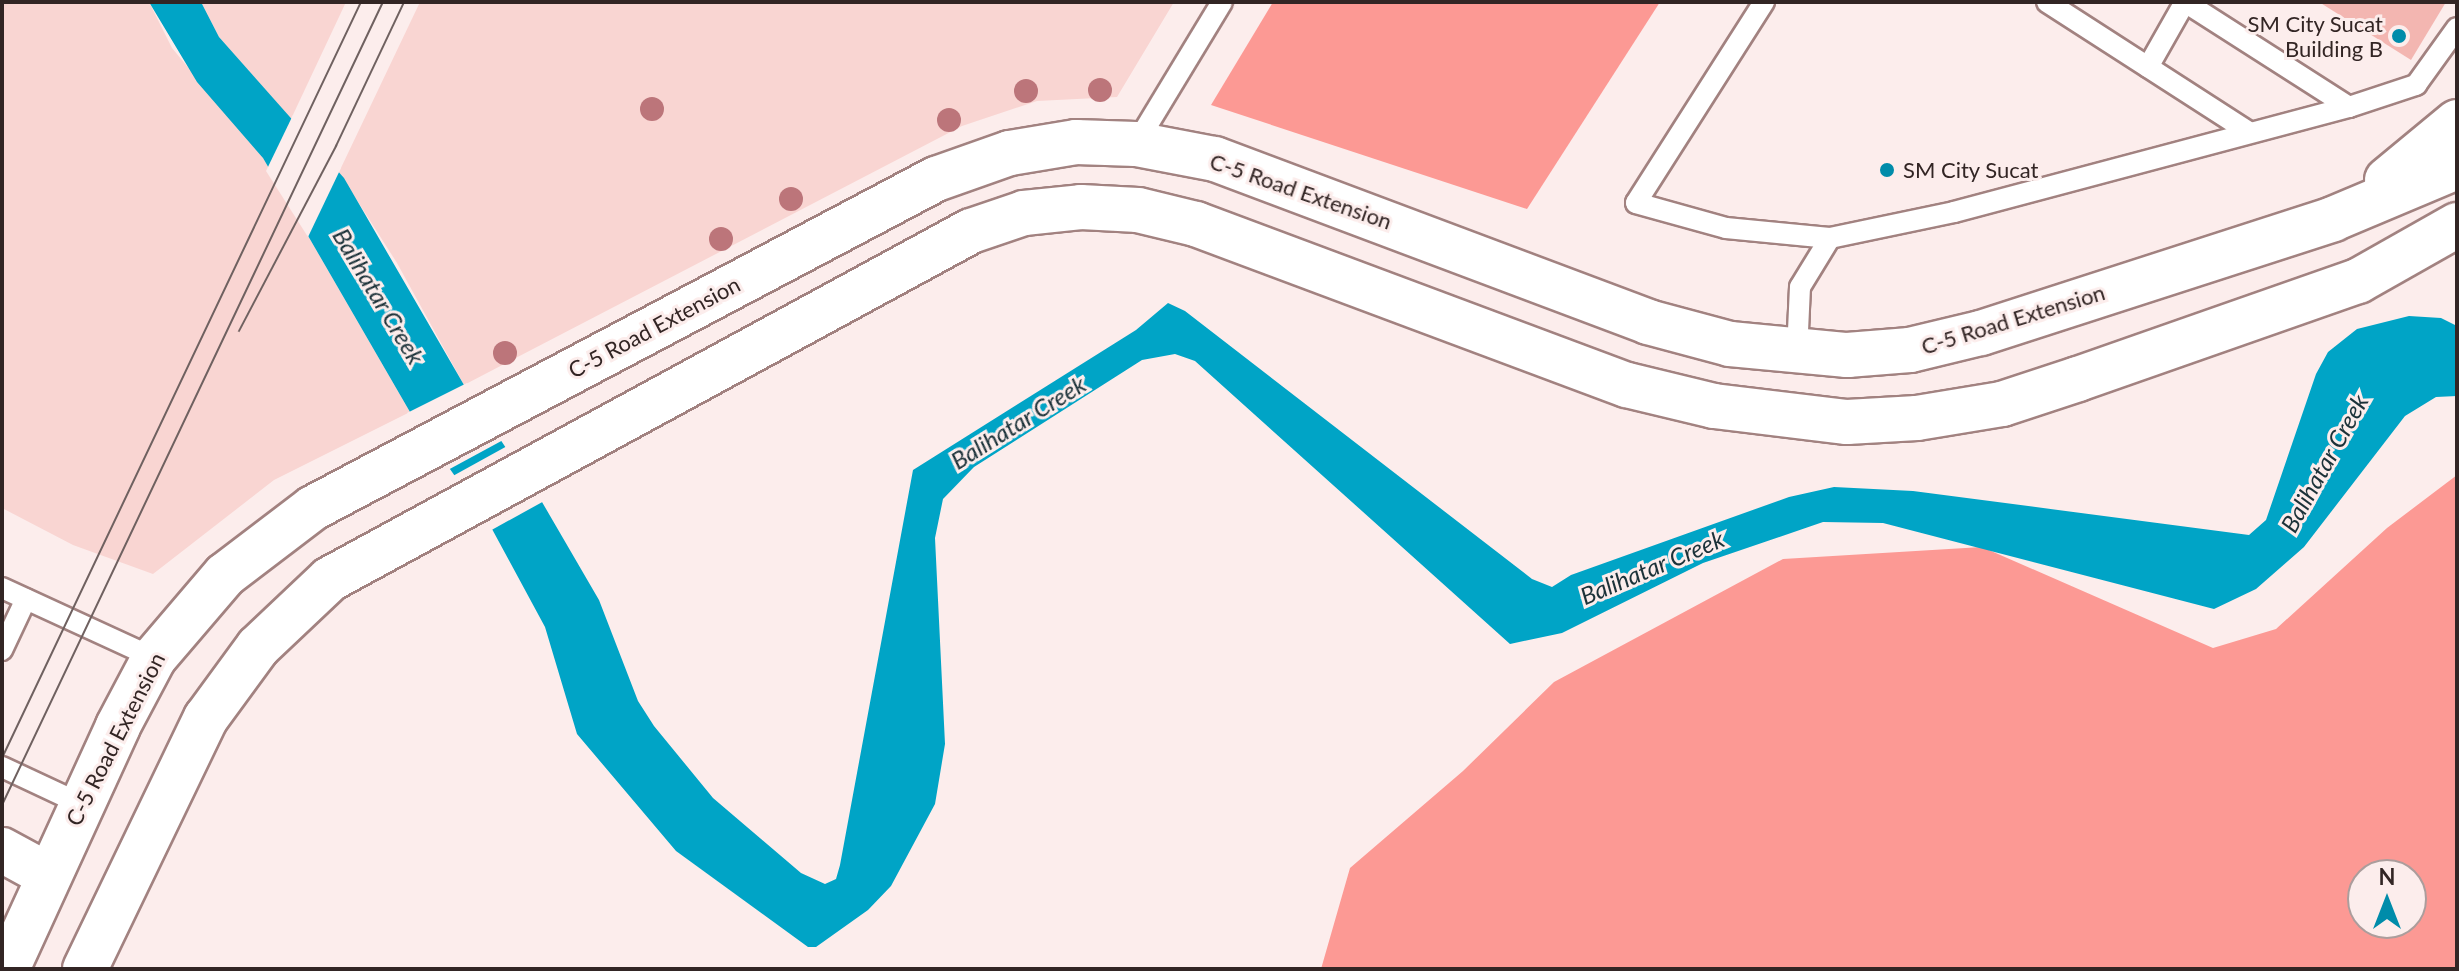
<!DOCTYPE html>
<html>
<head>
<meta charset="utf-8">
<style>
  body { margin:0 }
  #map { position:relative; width:2459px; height:971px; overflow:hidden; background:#fcedec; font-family:Lato,sans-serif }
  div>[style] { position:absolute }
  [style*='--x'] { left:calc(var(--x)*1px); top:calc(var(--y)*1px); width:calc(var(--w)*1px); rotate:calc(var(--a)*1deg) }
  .green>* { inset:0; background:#f9d5d2 }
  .forest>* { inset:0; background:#fc9994 }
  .water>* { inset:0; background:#00a4c6 }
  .pier>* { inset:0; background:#fcedec }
  .building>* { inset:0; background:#f3b6b1 }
  .roads { filter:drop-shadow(2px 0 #a28280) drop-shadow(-2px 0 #a28280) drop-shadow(0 2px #a28280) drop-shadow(0 -2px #a28280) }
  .lane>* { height:20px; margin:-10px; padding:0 10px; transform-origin:10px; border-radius:10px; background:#fff }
  .secondary>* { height:44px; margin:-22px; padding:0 22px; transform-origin:22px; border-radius:22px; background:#fff }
  .primary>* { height:44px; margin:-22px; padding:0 22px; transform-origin:22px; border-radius:22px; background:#fff }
  .tram>* { height:2px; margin:-1px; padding:0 1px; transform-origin:1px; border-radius:1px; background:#6f6160 }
  .trees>* { width:24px; height:24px; margin:-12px; border-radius:50%; background:#bc757a }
  .dots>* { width:22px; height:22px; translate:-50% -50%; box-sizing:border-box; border:4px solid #fcedec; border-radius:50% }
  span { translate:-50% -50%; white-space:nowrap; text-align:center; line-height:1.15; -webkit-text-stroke:6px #fcedec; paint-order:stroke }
  .poi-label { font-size:22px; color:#322524 }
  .right { translate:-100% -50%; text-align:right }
  .left { translate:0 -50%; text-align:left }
  .street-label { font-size:22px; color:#322524 }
  .water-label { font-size:24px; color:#1c3239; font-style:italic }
  .frame { position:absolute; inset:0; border:4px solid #322524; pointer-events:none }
  .north { position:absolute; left:2347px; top:859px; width:80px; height:80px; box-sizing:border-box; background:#fcedec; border:2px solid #ab9d9c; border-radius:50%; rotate:0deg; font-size:22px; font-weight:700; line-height:32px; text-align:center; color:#322524 }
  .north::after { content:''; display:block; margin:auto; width:28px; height:36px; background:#008caa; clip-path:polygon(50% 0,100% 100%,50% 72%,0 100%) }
</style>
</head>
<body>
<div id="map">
  <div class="green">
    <div style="clip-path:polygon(2px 2px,149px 2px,172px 48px,263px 158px,410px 412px,274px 480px,153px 574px,73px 545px,2px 508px)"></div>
    <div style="clip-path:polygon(201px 2px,346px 2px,291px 119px,219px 37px)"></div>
    <div style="clip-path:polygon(420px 2px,1174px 2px,1117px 97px,1037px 101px,962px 126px,464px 385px,397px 263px,339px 172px)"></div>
  </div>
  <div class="forest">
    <div style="clip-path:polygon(1273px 2px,1660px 2px,1527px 209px,1211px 105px)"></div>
    <div style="clip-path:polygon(evenodd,2457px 475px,2457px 969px,1321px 969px,1350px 868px,1463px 771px,1554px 682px,1783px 559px,1982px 547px,2213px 648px,2276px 629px,2387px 528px,2457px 475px,2363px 875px,2411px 875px,2411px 923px,2363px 923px,2363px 875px)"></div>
  </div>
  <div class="water">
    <div style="clip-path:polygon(149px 2px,201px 2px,219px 37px,344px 178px,464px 385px,542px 502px,599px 600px,638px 701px,654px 726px,713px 798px,801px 873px,825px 884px,836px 879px,840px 865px,913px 470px,1136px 330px,1168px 303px,1185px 311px,1532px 579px,1552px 587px,1571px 575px,1789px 497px,1834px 487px,1913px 491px,2249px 535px,2266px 520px,2316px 374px,2328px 352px,2357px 329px,2409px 316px,2441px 318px,2457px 326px,2457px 396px,2436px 397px,2405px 416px,2304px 547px,2256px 589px,2214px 609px,1883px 523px,1823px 522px,1703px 563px,1562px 633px,1510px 644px,1195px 361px,1175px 354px,1142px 360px,974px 467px,943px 499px,935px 538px,945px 744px,935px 804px,891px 886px,868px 910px,816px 947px,808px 947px,676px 851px,577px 734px,545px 627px,492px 529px,410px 412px,263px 158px,197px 82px)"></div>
  </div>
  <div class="pier">
    <div style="clip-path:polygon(293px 115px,341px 168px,308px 237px,266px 171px)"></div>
    <div style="clip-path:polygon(467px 383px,505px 439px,446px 471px,407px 413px)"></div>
    <div style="clip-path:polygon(509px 445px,546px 500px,488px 532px,451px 477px)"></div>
  </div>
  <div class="building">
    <div style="clip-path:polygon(2319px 2px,2446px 2px,2411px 60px)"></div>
  </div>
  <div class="roads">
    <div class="lane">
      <div style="--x:1764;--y:2;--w:238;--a:122.5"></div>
      <div style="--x:1636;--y:203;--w:93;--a:15.5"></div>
      <div style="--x:1726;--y:228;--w:104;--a:5.5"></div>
      <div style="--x:1830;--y:238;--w:127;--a:-11.8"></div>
      <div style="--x:1954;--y:212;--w:409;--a:-14.9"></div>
      <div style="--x:2047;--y:2;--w:238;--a:32.8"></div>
      <div style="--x:2148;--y:67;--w:75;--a:-60.4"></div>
      <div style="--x:2185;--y:2;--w:195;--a:32.6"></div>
      <div style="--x:2349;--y:107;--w:71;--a:-18.2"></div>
      <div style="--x:2416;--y:85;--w:70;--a:-54.3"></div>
      <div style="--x:1136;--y:144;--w:166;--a:-58.8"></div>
      <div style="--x:1797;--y:353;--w:66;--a:-87.4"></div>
      <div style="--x:1800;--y:287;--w:57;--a:-58.5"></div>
      <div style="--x:2;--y:588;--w:167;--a:24.7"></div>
      <div style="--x:2;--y:650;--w:56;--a:-64.8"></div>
      <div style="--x:2;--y:767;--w:87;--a:25.1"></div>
    </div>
    <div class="secondary">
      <div style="--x:2;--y:850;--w:52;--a:28.5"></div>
    </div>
    <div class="primary">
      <div style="--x:2387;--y:180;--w:91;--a:-39.6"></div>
      <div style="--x:7;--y:969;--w:267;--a:-65.4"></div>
      <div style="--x:118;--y:726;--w:77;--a:-62.1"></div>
      <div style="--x:154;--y:658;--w:109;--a:-49.5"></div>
      <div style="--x:225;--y:575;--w:111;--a:-37.3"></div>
      <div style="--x:313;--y:508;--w:705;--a:-27.84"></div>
      <div style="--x:936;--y:179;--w:78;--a:-19.4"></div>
      <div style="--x:1010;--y:153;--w:67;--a:-9.5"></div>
      <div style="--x:1076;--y:142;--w:60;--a:1.9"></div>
      <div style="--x:1136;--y:144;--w:80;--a:10.8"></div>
      <div style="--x:1215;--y:159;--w:463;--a:20.6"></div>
      <div style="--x:1648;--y:322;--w:85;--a:15"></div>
      <div style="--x:1730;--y:344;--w:118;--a:5.4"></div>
      <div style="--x:1847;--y:355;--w:63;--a:-4.5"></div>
      <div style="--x:1910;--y:350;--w:73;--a:-13.5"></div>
      <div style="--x:1981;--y:333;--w:370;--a:-17.9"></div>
      <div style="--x:2333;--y:219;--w:134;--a:-22.8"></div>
      <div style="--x:85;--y:969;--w:279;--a:-64.3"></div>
      <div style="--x:206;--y:718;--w:88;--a:-53.8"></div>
      <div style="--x:258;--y:647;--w:99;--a:-43.4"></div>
      <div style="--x:330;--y:579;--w:729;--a:-28.5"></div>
      <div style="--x:971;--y:231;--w:56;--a:-18.8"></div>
      <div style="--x:1024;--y:213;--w:57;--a:-6"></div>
      <div style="--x:1081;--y:207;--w:57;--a:3"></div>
      <div style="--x:1138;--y:210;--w:60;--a:13.6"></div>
      <div style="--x:1196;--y:224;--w:460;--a:20.5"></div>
      <div style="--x:1627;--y:385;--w:89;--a:13.6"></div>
      <div style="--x:1714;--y:406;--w:134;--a:6.9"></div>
      <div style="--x:1847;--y:422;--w:70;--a:-3.3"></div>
      <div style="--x:1917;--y:418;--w:86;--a:-9.4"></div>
      <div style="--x:2002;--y:404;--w:80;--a:-18.2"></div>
      <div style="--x:2078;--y:379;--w:297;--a:-19.3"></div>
      <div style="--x:2358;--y:281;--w:114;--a:-29.5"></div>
    </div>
  </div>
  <div class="tram">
    <div style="--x:239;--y:331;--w:209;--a:-62.3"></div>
    <div style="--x:336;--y:146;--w:159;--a:-64.7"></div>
    <div style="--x:2;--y:758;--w:837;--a:-64.6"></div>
    <div style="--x:2;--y:805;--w:889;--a:-64.62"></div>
  </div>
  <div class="trees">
    <div style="left:1100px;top:90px"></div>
    <div style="left:1026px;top:91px"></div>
    <div style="left:652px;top:109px"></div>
    <div style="left:949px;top:120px"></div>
    <div style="left:791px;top:199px"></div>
    <div style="left:721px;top:239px"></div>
    <div style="left:505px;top:353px"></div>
  </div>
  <div class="dots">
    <div style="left:2399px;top:36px;background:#008caa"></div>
    <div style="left:1887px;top:170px;background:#008caa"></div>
  </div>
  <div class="poi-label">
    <span class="right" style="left:2383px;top:36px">SM City Sucat<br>Building B</span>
    <span class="left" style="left:1903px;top:170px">SM City Sucat</span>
  </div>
  <div class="street-label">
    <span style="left:1301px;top:191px;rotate:19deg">C-5 Road Extension</span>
    <span style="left:2013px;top:319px;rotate:-17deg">C-5 Road Extension</span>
    <span style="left:654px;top:327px;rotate:-28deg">C-5 Road Extension</span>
    <span style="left:115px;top:739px;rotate:-63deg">C-5 Road Extension</span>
  </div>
  <div class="water-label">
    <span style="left:379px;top:296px;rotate:59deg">Balihatar Creek</span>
    <span style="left:1018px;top:422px;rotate:-32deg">Balihatar Creek</span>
    <span style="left:2324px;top:463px;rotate:-61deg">Balihatar Creek</span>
    <span style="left:1652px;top:567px;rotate:-23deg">Balihatar Creek</span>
  </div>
  <div class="frame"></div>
  <div class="north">N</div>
</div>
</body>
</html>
